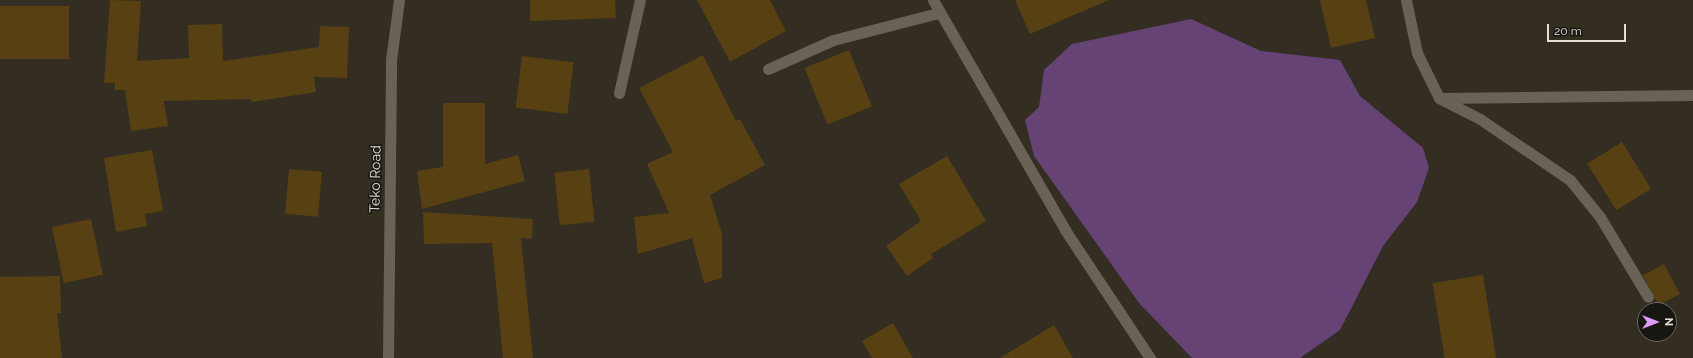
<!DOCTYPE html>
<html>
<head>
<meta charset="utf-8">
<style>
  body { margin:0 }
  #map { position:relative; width:1693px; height:358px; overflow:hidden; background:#332d22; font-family:Raleway,sans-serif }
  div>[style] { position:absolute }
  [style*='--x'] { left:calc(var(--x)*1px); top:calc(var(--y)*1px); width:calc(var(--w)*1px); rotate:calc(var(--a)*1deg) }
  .green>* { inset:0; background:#664375 }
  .building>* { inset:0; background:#574112; transform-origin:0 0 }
  .minor>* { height:11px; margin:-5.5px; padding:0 5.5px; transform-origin:5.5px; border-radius:5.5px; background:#696357 }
  .tertiary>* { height:11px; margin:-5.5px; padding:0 5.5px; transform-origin:5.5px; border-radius:5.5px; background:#696357 }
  span { translate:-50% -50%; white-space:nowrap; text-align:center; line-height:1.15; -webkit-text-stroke:3px #181611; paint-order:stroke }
  .street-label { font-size:14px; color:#e3e0d9 }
  .north { position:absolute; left:1637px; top:302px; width:40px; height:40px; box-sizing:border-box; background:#181611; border:1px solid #696761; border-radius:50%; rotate:90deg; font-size:11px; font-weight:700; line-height:16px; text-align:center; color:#e3e0d9 }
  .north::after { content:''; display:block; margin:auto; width:14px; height:18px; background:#da9af6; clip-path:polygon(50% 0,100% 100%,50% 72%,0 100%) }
  .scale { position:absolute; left:1547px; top:24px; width:79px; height:18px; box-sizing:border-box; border:2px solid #e3e0d9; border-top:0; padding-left:5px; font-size:12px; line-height:14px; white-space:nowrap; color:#e3e0d9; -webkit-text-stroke:3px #181611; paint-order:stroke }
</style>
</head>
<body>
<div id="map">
  <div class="green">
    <div style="clip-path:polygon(1191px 19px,1261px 51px,1340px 60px,1360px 96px,1423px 148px,1429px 168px,1417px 202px,1383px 246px,1340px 330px,1300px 358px,1192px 358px,1139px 303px,1034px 156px,1025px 120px,1039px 107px,1044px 70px,1072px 44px)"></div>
  </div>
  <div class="building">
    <div style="clip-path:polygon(110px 0,141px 1px,137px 61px,189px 58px,188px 25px,222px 24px,223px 61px,319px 47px,320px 26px,349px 27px,347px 78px,314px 77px,316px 92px,252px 102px,251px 99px,164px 101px,168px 126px,131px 131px,125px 90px,115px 90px,115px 83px,104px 83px)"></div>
    <div style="clip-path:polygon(530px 0,615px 0,616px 18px,530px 21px)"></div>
    <div style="clip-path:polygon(697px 0,770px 0,786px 31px,730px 62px)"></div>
    <div style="clip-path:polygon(1015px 0,1109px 0,1030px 34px)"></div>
    <div style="clip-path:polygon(1320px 0,1366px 0,1375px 38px,1331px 48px)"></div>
    <div style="left:0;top:6px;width:69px;height:53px"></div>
    <div style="left:849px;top:50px;width:61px;height:48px;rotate:68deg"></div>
    <div style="clip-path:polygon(703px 55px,736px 121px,740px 119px,765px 165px,710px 195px,722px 234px,722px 278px,704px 283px,692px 238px,638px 254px,634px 217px,669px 213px,647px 164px,673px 152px,639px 88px)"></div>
    <div style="left:522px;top:56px;width:52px;height:52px;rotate:7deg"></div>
    <div style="clip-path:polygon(443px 103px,485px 103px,485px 164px,518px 155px,525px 181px,422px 209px,417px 171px,443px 167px)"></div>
    <div style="left:1622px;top:142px;width:55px;height:41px;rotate:58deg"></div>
    <div style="clip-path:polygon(152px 150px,163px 211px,145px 214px,147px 226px,116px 232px,104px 158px)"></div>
    <div style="clip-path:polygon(947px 156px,986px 221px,931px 254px,933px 258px,907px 276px,886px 246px,921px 221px,899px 184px)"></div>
    <div style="left:289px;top:169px;width:33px;height:45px;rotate:5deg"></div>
    <div style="left:589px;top:169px;width:53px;height:35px;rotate:84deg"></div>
    <div style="clip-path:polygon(423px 212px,533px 219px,532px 239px,521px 238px,533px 358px,503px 358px,492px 243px,424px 244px)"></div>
    <div style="left:91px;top:219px;width:57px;height:40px;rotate:78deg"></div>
    <div style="left:1664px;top:264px;width:34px;height:24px;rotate:62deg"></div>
    <div style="left:1483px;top:275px;width:84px;height:51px;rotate:81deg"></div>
    <div style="clip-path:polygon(60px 276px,61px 313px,57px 313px,62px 358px,0 358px,0 277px)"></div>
    <div style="clip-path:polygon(893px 323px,913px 358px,872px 358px,862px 341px)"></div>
    <div style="clip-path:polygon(1054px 325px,1073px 358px,1000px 358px)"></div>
  </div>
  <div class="minor">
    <div style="--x:933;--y:0;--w:265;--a:60.1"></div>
    <div style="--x:1065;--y:230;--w:154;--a:56.4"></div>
    <div style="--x:1406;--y:0;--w:54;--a:78.3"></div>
    <div style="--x:1417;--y:53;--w:50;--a:63.9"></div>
    <div style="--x:1439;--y:98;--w:46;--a:27.1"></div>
    <div style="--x:1480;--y:119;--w:109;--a:34.1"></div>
    <div style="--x:1570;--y:180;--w:48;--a:51"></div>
    <div style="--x:1600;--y:217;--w:93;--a:59"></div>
    <div style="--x:768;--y:69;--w:71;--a:-24"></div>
    <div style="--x:833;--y:40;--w:108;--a:-14.4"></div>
    <div style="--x:619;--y:93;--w:95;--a:-77.3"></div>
    <div style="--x:1441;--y:98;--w:252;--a:-0.7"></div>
  </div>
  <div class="tertiary">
    <div style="--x:388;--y:358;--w:298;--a:-89.4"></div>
    <div style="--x:391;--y:60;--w:61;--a:-82.4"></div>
  </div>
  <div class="street-label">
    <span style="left:375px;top:179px;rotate:-89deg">Teko Road</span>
  </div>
  <div class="north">N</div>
  <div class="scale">20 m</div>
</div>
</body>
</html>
